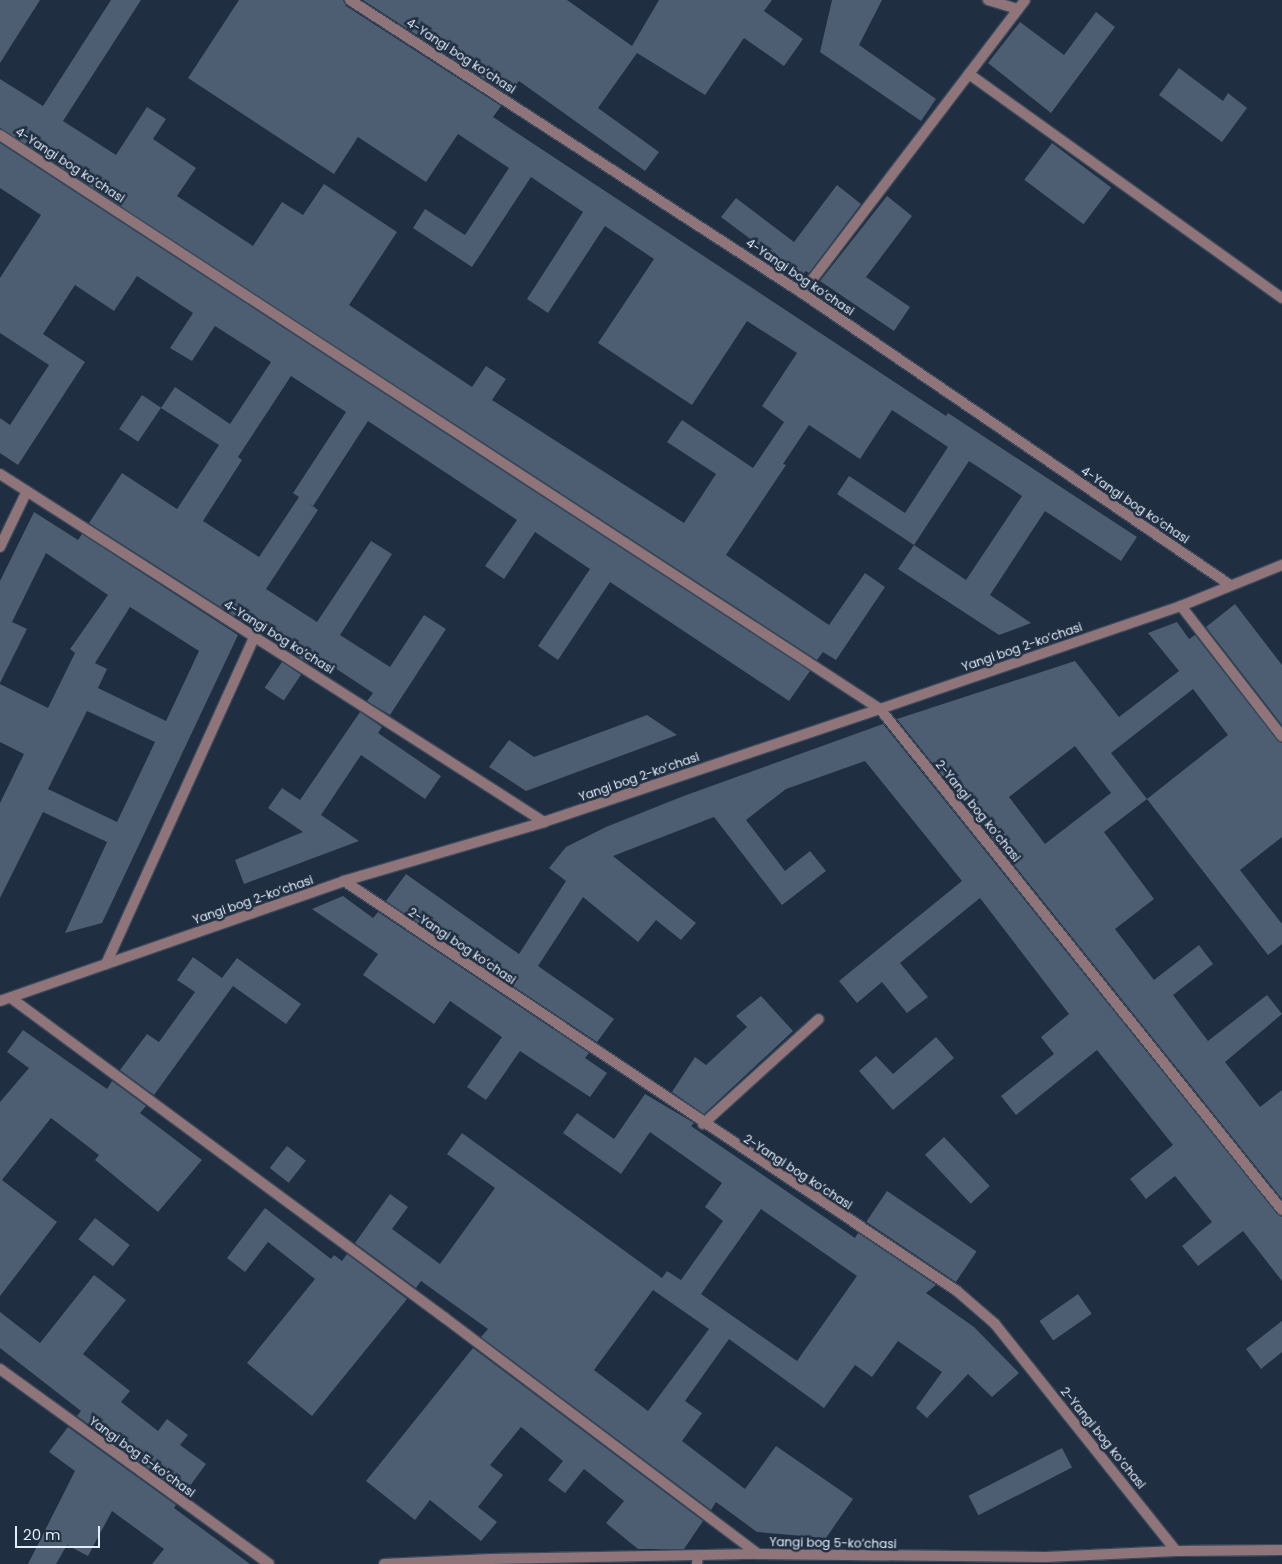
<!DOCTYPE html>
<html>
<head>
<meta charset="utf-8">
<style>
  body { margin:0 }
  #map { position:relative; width:1282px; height:1564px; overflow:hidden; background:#1f2e41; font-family:Poppins,sans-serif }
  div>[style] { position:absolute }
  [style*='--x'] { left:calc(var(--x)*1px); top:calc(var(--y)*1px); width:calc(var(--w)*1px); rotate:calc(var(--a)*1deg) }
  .building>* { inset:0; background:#4d5e73; transform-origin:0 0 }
  .roads { filter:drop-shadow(1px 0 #3a495b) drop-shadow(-1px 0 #3a495b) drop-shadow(0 1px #3a495b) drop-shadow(0 -1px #3a495b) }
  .lane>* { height:10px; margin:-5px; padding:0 5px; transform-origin:5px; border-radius:5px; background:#8f7579 }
  .street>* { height:10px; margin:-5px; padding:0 5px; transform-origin:5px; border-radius:5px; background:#8f7579 }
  span { translate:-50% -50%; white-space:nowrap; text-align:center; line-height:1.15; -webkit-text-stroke:5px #1f2e41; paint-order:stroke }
  .street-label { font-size:12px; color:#e3ecf9 }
  .scale { position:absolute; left:15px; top:1526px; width:85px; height:22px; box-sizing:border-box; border:2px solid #e3ecf9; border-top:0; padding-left:6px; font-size:15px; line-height:18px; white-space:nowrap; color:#e3ecf9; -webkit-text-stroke:4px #1f2e41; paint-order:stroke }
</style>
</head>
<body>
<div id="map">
  <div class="building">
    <div style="clip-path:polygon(0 0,40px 0,0 63px)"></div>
    <div style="clip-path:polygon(evenodd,111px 0,141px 0,63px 121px,116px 155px,147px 107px,166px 119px,153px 139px,196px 168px,177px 196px,253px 246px,282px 202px,303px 215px,324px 184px,397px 232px,349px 305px,472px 387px,486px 366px,506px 379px,492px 400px,684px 523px,716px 474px,667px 442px,682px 420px,753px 468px,784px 422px,762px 406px,797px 353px,747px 321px,692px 405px,598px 343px,654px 259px,605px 226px,548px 313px,527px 299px,583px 212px,531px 177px,472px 267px,413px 228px,425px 209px,465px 235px,509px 168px,458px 134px,426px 182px,358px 137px,334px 174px,188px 78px,239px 0,343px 0,346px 6px,501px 106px,493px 117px,946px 416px,948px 413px,1137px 537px,1121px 561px,1045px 511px,990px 595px,1031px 623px,999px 635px,898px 569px,914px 545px,837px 494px,849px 476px,905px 513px,948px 447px,892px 410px,860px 459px,809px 425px,783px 464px,786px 465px,726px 555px,829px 625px,865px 573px,885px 587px,836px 660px,823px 652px,817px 660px,0 128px,0 79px,43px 106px,111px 0,969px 461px,1022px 496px,966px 580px,914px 545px,969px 461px)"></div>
    <div style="clip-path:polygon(363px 0,567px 0,632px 46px,659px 0,772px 0,764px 11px,803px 39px,784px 66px,744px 38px,705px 95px,637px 53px,598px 108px,659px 152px,645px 171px,519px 81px,509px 95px)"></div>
    <div style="clip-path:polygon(832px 0,882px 0,859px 45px,936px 99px,921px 121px,820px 52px)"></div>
    <div style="clip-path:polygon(1096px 12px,1115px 27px,1051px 113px,988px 63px,1020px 22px,1064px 55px)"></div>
    <div style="clip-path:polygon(1179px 68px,1223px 101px,1228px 93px,1247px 108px,1222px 142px,1159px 95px)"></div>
    <div style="clip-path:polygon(evenodd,0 143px,810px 671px,789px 701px,610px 582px,558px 660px,538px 646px,590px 569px,535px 532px,504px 579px,485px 566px,517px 520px,368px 421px,313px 506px,307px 502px,318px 510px,266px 589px,317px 622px,371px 541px,392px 554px,340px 635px,390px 667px,424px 615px,446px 629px,390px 715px,367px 701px,373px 693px,323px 660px,321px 663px,312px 657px,308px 663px,289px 651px,293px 644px,248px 615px,244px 622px,89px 523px,122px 473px,177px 509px,219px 445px,161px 408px,175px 387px,230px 424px,271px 362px,215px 326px,192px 361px,170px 348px,193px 313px,137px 276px,114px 311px,75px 285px,43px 334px,85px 362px,18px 465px,0 453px,0 418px,10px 425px,49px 365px,0 333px,0 278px,41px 215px,0 188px,0 143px,291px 376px,346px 412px,293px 493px,299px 497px,259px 557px,203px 521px,242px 460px,238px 457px,291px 376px)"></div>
    <div style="left:1052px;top:143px;width:74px;height:46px;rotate:37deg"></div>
    <div style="clip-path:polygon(837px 185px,861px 204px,809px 273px,806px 271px,801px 277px,721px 217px,736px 198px,794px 242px)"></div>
    <div style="clip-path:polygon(887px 196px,912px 216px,866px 277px,910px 307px,894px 331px,820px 281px)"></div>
    <div style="left:142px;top:395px;width:23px;height:41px;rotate:34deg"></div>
    <div style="clip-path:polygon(evenodd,34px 512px,78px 540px,82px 534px,238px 635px,102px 923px,65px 933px,107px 842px,43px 812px,0 898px,0 803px,24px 754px,0 742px,0 684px,48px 708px,75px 653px,70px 649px,108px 595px,46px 553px,12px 622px,27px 629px,0 683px,0 581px,34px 512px,130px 607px,199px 651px,166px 721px,98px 688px,107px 669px,95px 663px,130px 607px,34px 512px,87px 711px,155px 742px,117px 822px,48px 789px,87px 711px)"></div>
    <div style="clip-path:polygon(1235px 604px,1282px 665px,1282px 725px,1206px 627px)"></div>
    <div style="clip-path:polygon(evenodd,1177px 622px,1189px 639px,1195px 635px,1277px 740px,1282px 743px,1282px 837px,1240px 870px,1282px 924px,1282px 944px,1268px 955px,1147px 799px,1104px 832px,1154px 899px,1115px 929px,1154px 980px,1199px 945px,1213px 964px,1173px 995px,1208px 1041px,1267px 995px,1282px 1014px,1225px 1062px,1260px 1107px,1282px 1090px,1282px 1199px,897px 719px,1075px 661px,1119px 717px,1179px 671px,1148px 633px,1177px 622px,1193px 689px,1228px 735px,1147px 799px,1111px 753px,1193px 689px,1177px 622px,1075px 746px,1111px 793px,1045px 844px,1009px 797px,1075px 746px)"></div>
    <div style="left:282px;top:662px;width:23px;height:31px;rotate:34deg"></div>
    <div style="clip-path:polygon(360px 712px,382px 727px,378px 733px,441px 776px,425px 799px,361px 755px,321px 815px,359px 841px,244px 884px,235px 860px,303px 832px,268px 808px,282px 788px,300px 800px)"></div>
    <div style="clip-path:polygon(647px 715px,677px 735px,526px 791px,489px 767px,509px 740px,534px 757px)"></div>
    <div style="clip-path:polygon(883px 724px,1277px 1214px,1282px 1217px,1282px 1281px,1243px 1231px,1198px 1266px,1182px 1246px,1212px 1222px,1175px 1176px,1146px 1199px,1130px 1179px,1173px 1145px,1097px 1050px,1016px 1115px,1001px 1096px,1054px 1054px,1041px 1037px,1069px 1014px,980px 898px,900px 963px,928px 997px,907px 1013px,882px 982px,857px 1003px,839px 981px,962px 881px,865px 761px,786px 789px,746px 820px,785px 871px,810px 851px,826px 871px,782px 905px,714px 817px,613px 856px,696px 923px,681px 940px,656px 920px,638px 942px,583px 897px,538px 966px,614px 1019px,597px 1042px,386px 901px,406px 874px,519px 954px,566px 881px,549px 868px,566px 847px,606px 827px,681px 797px)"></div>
    <div style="clip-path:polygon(343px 896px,373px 918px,378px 912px,589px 1053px,585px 1058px,607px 1073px,590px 1097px,520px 1051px,486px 1100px,467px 1087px,502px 1037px,450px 1001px,434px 1024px,363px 975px,378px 954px,312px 909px)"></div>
    <div style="clip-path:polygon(193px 957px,222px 978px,237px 958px,301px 1004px,286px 1024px,233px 986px,154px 1095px,120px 1070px,147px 1034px,159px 1042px,195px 992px,177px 980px)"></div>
    <div style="clip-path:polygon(761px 996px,793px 1031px,704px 1114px,672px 1092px,695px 1057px,706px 1065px,747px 1027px,736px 1016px)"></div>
    <div style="clip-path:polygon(23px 1030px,107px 1089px,112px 1081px,146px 1106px,140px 1113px,202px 1160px,158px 1212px,95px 1160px,99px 1155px,51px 1118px,2px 1180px,57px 1222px,0 1296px,0 1102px,29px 1068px,7px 1052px)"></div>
    <div style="clip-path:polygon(936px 1037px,954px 1058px,893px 1110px,859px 1071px,876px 1056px,893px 1074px)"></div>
    <div style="clip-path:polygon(evenodd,645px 1094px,694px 1123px,691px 1126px,855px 1238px,858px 1233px,936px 1285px,926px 1293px,974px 1327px,1019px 1373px,992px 1397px,968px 1374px,927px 1418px,916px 1408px,942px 1372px,898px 1341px,872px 1377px,855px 1365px,824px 1408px,729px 1339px,685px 1401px,702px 1413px,682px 1441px,745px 1489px,776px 1446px,853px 1499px,826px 1538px,757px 1532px,716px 1502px,711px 1510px,481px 1337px,488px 1329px,421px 1281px,416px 1288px,355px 1243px,390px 1194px,408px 1207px,392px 1229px,440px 1264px,495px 1188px,447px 1154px,462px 1133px,662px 1278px,667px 1271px,681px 1280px,723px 1221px,705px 1207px,722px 1183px,650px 1132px,621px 1174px,563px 1133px,577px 1113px,614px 1139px,645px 1094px,761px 1209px,857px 1276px,797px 1361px,701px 1294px,761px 1209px,645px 1094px,661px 1279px,653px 1290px,709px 1329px,648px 1411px,594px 1370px,661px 1279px)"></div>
    <div style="left:944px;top:1137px;width:67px;height:26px;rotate:47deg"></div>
    <div style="left:287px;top:1146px;width:24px;height:28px;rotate:38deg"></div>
    <div style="left:887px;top:1191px;width:108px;height:37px;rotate:34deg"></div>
    <div style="clip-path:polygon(265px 1208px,331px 1259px,334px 1255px,342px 1261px,347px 1254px,407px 1299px,312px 1416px,247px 1363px,315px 1279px,268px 1242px,245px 1272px,227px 1258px)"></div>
    <div style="left:95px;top:1218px;width:44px;height:27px;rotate:38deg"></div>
    <div style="clip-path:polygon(94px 1275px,126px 1300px,83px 1354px,130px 1391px,121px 1402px,158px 1431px,167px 1419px,188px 1435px,180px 1445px,206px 1464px,184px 1494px,77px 1416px,81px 1411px,0 1348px,0 1312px,40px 1343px)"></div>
    <div style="left:1078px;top:1294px;width:24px;height:47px;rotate:55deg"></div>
    <div style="clip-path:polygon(1282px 1321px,1282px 1352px,1261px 1369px,1246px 1349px)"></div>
    <div style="clip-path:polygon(473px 1348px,703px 1521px,684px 1549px,638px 1549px,606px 1523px,624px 1501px,584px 1469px,565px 1493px,548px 1480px,563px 1461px,521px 1427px,490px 1465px,503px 1475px,478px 1507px,497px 1522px,481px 1541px,430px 1500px,415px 1520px,366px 1481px)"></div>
    <div style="clip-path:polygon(68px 1427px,176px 1505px,174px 1508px,250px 1564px,152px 1564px,164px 1549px,112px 1511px,88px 1556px,67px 1545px,56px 1564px,28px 1564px,75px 1471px,49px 1452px)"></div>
    <div style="left:1062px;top:1448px;width:22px;height:105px;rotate:63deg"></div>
  </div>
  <div class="roads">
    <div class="lane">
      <div style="--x:969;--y:74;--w:385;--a:35.6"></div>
      <div style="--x:703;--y:1124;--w:156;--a:-42.2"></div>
      <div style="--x:697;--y:1564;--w:8;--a:-83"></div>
    </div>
    <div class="street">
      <div style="--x:350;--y:0;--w:539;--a:32.95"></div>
      <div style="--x:802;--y:293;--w:518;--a:34.3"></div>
      <div style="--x:988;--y:0;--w:31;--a:17"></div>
      <div style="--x:0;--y:135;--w:1051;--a:33.12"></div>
      <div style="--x:880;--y:709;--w:642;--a:51.26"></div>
      <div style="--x:802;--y:293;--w:368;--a:-52.7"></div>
      <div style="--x:0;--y:474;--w:646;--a:32.61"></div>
      <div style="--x:0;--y:547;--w:62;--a:-64.3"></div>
      <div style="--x:1181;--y:606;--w:165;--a:52.2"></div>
      <div style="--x:344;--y:881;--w:737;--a:33.78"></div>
      <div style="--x:957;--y:1291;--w:50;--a:41"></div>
      <div style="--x:995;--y:1324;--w:290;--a:51.4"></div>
      <div style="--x:106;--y:964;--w:360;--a:-65.6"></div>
      <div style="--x:11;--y:998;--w:539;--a:36.4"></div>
      <div style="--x:445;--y:1318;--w:392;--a:37"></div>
      <div style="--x:0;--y:1001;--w:364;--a:-19.2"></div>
      <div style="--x:344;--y:881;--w:209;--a:-16.4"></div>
      <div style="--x:544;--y:822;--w:354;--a:-18.6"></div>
      <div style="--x:880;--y:709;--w:318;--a:-18.9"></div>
      <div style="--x:1181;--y:606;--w:109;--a:-22.1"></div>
      <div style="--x:0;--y:1369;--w:332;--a:35.9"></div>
      <div style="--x:384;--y:1564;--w:107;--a:-2.7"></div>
      <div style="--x:491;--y:1559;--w:267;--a:-1.1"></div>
      <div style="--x:758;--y:1554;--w:288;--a:0.6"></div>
      <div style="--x:1046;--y:1557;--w:130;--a:-2.6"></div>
      <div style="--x:1176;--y:1551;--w:106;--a:-0.5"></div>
    </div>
  </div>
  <div class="street-label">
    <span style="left:461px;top:56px;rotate:33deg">4-Yangi bog koʼchasi</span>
    <span style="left:70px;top:165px;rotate:33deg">4-Yangi bog koʼchasi</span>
    <span style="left:800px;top:277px;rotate:34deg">4-Yangi bog koʼchasi</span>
    <span style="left:1135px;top:505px;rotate:34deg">4-Yangi bog koʼchasi</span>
    <span style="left:279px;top:637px;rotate:32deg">4-Yangi bog koʼchasi</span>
    <span style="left:1022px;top:647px;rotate:-19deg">Yangi bog 2-koʼchasi</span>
    <span style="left:639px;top:777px;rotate:-19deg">Yangi bog 2-koʼchasi</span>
    <span style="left:978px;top:811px;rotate:51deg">2-Yangi bog koʼchasi</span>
    <span style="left:253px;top:900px;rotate:-19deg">Yangi bog 2-koʼchasi</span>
    <span style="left:462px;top:946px;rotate:34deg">2-Yangi bog koʼchasi</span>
    <span style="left:798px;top:1172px;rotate:33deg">2-Yangi bog koʼchasi</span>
    <span style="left:1103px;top:1438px;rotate:51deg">2-Yangi bog koʼchasi</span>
    <span style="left:142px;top:1457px;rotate:36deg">Yangi bog 5-koʼchasi</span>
    <span style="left:833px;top:1543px;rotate:1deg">Yangi bog 5-koʼchasi</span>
  </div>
  <div class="scale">20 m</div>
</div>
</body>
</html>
